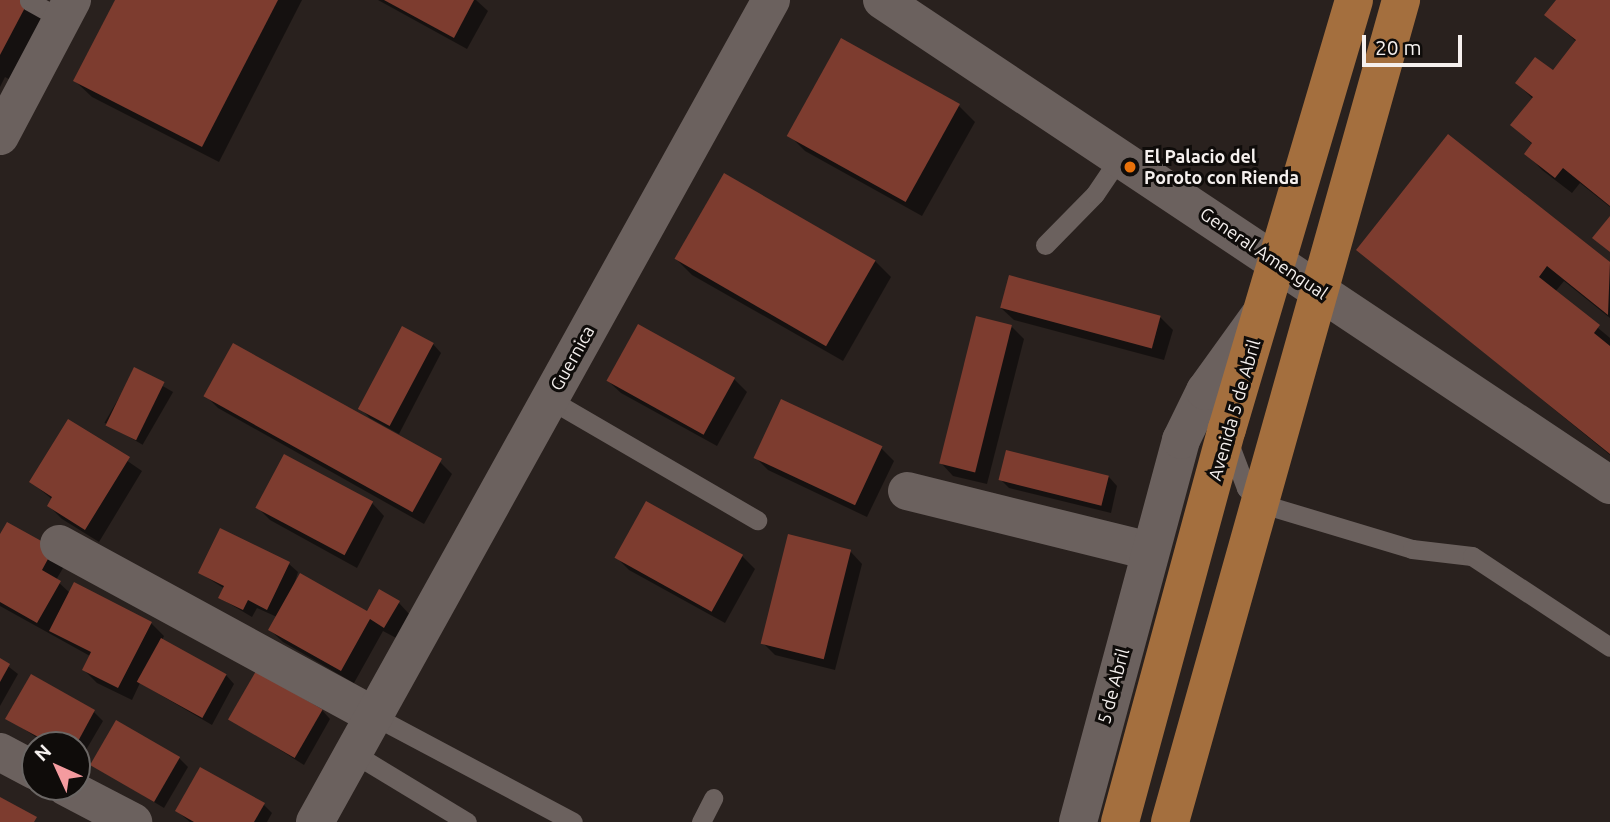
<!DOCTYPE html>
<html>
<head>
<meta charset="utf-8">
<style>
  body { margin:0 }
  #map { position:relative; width:1610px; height:822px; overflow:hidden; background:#29211e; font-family:Ubuntu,sans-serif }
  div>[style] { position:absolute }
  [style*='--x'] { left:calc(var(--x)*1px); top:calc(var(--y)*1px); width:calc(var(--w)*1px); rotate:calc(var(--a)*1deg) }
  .shadow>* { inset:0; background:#0007; transform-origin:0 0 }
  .building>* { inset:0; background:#7d3c2f; transform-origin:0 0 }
  .lane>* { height:19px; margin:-9.5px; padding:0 9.5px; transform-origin:9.5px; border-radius:9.5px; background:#6b615e }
  .street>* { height:38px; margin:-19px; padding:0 19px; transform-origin:19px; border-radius:19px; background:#6b615e }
  .secondary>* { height:38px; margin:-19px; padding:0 19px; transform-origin:19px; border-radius:19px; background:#6b615e }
  .primary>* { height:38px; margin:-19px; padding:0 19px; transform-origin:19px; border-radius:19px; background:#a46f3e }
  .dots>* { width:19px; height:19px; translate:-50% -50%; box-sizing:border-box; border:4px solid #0f0c0a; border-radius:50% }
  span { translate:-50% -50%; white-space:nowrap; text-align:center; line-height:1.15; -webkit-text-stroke:6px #0f0c0a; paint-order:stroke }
  .poi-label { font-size:18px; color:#f5f0ee; font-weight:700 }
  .left { translate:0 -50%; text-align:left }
  .street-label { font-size:18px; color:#f5f0ee }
  .north { position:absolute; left:21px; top:731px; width:70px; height:70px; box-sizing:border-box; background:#0f0c0a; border:2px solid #6b6765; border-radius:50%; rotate:315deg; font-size:19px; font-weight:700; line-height:28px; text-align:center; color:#f5f0ee }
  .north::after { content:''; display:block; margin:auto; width:24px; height:32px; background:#f49b9f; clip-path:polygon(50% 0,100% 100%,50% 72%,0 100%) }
  .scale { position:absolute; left:1362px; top:35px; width:100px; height:32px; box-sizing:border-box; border:4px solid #f5f0ee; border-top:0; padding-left:9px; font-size:21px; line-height:24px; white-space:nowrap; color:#f5f0ee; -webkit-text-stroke:5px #0f0c0a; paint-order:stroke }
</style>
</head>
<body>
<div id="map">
  <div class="shadow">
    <div style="clip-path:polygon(0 0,54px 12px,16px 83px,5px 77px,0 87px)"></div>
    <div style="clip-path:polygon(117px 0,302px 0,219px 162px,92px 97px,75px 81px)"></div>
    <div style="clip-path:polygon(378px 0,476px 0,488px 11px,467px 49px)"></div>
    <div style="clip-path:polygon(1558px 0,1610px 0,1610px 207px,1580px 183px,1572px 193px,1542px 170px,1526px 153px,1533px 145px,1512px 125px,1533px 99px,1517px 83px,1553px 73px,1577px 42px,1546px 15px)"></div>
    <div style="clip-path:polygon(959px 106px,975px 122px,922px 216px,805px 151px,789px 135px)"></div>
    <div style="clip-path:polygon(1448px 136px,1610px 265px,1610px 318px,1564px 281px,1555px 292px,1610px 338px,1610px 455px,1358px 249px)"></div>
    <div style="clip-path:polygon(676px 259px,875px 261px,891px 277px,843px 361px,692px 275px)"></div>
    <div style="clip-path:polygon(1001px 308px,1160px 317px,1173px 330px,1164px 360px,1014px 320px)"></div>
    <div style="clip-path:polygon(638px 327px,734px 379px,747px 392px,717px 446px,621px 393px,608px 381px)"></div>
    <div style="clip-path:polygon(1012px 327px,1024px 339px,987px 484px,953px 476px,941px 463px)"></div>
    <div style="clip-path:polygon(433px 344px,441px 353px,399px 434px,370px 418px,361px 409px)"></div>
    <div style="left:135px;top:370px;width:44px;height:61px;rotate:30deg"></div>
    <div style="clip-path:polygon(205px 395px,439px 461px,452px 474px,424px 524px,218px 408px)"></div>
    <div style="clip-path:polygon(69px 421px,142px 471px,99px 542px,62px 519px,49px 506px,53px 500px,31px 482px)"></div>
    <div style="clip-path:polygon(881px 448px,894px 461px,867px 517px,768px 470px,755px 457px)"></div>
    <div style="clip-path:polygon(1007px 452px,1109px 477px,1117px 486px,1111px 513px,1009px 488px,1000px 479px)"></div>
    <div style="clip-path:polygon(372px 503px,384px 516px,357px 568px,270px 520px,257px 507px)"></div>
    <div style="clip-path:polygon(221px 530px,289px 564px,298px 572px,292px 592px,367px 613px,399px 603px,411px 616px,398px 639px,383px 631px,354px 683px,283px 642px,270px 630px,277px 617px,257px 608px,252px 617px,220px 598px,225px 589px,200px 573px)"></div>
    <div style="clip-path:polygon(0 538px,66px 563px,56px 580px,70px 593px,151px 623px,164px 636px,162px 640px,226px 675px,234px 684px,212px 725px,140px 683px,132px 700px,97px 683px,84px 670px,90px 656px,0 606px)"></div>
    <div style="clip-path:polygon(850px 551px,862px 564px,835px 670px,775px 655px,762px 642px)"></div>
    <div style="clip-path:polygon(742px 556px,755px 569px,725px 623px,629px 570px,616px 557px)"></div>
    <div style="clip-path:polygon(0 660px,18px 674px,0 706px)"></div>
    <div style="clip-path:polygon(322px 710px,330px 719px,304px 765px,231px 719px)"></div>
    <div style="clip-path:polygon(94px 712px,103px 721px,79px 762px,77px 745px,48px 745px,7px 718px)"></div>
    <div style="clip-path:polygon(179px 758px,188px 767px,164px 808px,93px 765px)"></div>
    <div style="clip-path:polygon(264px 805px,272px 813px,267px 822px,190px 822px,177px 811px)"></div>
  </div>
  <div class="building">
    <div style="clip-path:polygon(0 0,29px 0,0 55px)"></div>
    <div style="clip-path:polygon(115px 0,278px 0,202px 147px,73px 81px)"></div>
    <div style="clip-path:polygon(384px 0,474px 0,454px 38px)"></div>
    <div style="clip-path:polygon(1556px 0,1610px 0,1610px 206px,1563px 168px,1555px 178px,1524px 154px,1532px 143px,1510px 125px,1533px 97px,1515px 83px,1535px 57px,1553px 70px,1576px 40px,1544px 15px)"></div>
    <div style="left:841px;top:38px;width:136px;height:112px;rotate:29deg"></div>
    <div style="clip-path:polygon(1448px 134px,1610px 262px,1608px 315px,1547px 266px,1539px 277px,1600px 325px,1594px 333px,1610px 346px,1610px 454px,1356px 250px)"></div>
    <div style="left:724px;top:173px;width:175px;height:99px;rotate:30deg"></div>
    <div style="clip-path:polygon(1610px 216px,1610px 252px,1592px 238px)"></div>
    <div style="left:1009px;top:275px;width:157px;height:34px;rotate:15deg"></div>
    <div style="left:976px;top:316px;width:37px;height:152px;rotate:14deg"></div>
    <div style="left:638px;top:324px;width:111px;height:65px;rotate:29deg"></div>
    <div style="left:402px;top:326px;width:36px;height:94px;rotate:28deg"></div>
    <div style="left:233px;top:343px;width:239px;height:61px;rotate:29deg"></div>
    <div style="left:134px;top:367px;width:34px;height:65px;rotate:26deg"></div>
    <div style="left:781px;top:399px;width:112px;height:65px;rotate:25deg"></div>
    <div style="clip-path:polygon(68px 419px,130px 457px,85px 530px,47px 506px,52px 497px,29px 482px)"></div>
    <div style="left:1006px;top:450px;width:106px;height:31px;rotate:14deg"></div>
    <div style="left:284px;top:454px;width:101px;height:61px;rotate:28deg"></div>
    <div style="left:646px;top:501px;width:111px;height:65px;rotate:29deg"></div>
    <div style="clip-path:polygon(7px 522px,54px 548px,42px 570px,61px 581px,37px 623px,0 602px,0 534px)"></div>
    <div style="clip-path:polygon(220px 528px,290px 562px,267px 610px,248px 600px,243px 610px,218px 598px,224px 586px,198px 573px)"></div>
    <div style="left:788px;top:534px;width:65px;height:113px;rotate:14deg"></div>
    <div style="clip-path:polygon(300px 573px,367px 611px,379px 589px,400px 601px,384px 628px,370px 619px,341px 671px,268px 630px)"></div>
    <div style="clip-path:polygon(74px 582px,152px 622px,118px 688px,82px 670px,91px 652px,49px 631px)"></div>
    <div style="left:161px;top:638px;width:75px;height:50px;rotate:29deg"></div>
    <div style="clip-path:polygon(0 658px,10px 664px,0 682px)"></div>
    <div style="left:256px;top:671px;width:77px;height:56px;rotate:30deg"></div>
    <div style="clip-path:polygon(31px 674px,95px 710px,76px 745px,53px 745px,5px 719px)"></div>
    <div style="left:116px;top:720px;width:74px;height:52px;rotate:30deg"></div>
    <div style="clip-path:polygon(200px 767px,265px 803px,254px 822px,194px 822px,175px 811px)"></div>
    <div style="clip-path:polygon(0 797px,37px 817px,34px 822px,0 822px)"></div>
  </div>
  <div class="lane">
    <div style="--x:29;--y:1;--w:38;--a:29"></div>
    <div style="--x:1045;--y:245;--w:71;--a:-45.6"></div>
    <div style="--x:1095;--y:194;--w:45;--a:-56"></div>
    <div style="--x:549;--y:399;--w:241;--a:30.2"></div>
    <div style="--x:1229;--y:443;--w:48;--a:69.3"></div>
    <div style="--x:1246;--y:488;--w:20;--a:49"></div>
    <div style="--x:1259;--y:503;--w:160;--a:16.7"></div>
    <div style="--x:1412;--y:549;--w:60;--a:6.7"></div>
    <div style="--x:1472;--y:556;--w:165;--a:33.4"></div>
    <div style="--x:374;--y:716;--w:225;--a:28"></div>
    <div style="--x:353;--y:753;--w:133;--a:31.2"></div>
    <div style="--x:701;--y:822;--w:27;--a:-63"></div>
  </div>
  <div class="street">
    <div style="--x:0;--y:136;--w:154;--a:-62.1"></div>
    <div style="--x:907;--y:491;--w:249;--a:13.9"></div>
    <div style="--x:59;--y:544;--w:359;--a:28.6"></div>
    <div style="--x:0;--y:752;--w:40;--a:28"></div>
    <div style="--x:66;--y:787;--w:76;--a:27.6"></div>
    <div style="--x:315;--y:822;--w:940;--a:-60.98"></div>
    <div style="--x:1078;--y:822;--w:396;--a:-74.9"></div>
    <div style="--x:1181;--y:440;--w:55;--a:-63.9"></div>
    <div style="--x:1205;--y:391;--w:92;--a:-54.2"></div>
  </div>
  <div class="secondary">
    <div style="--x:882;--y:0;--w:875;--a:33.67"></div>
  </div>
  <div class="primary">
    <div style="--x:1120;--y:822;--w:407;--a:-74.8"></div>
    <div style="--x:1227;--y:429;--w:447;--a:-73.5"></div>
    <div style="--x:1170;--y:822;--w:854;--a:-74.3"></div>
  </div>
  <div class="dots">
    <div style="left:1130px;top:167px;background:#e8710a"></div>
  </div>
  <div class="poi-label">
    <span class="left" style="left:1144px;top:167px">El Palacio del<br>Poroto con Rienda</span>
  </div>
  <div class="street-label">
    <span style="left:1264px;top:253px;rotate:34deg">General Amengual</span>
    <span style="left:572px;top:358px;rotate:-61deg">Guernica</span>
    <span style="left:1234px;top:410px;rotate:-74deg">Avenida 5 de Abril</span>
    <span style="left:1113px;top:686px;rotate:-75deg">5 de Abril</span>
  </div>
  <div class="north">N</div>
  <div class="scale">20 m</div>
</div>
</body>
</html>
